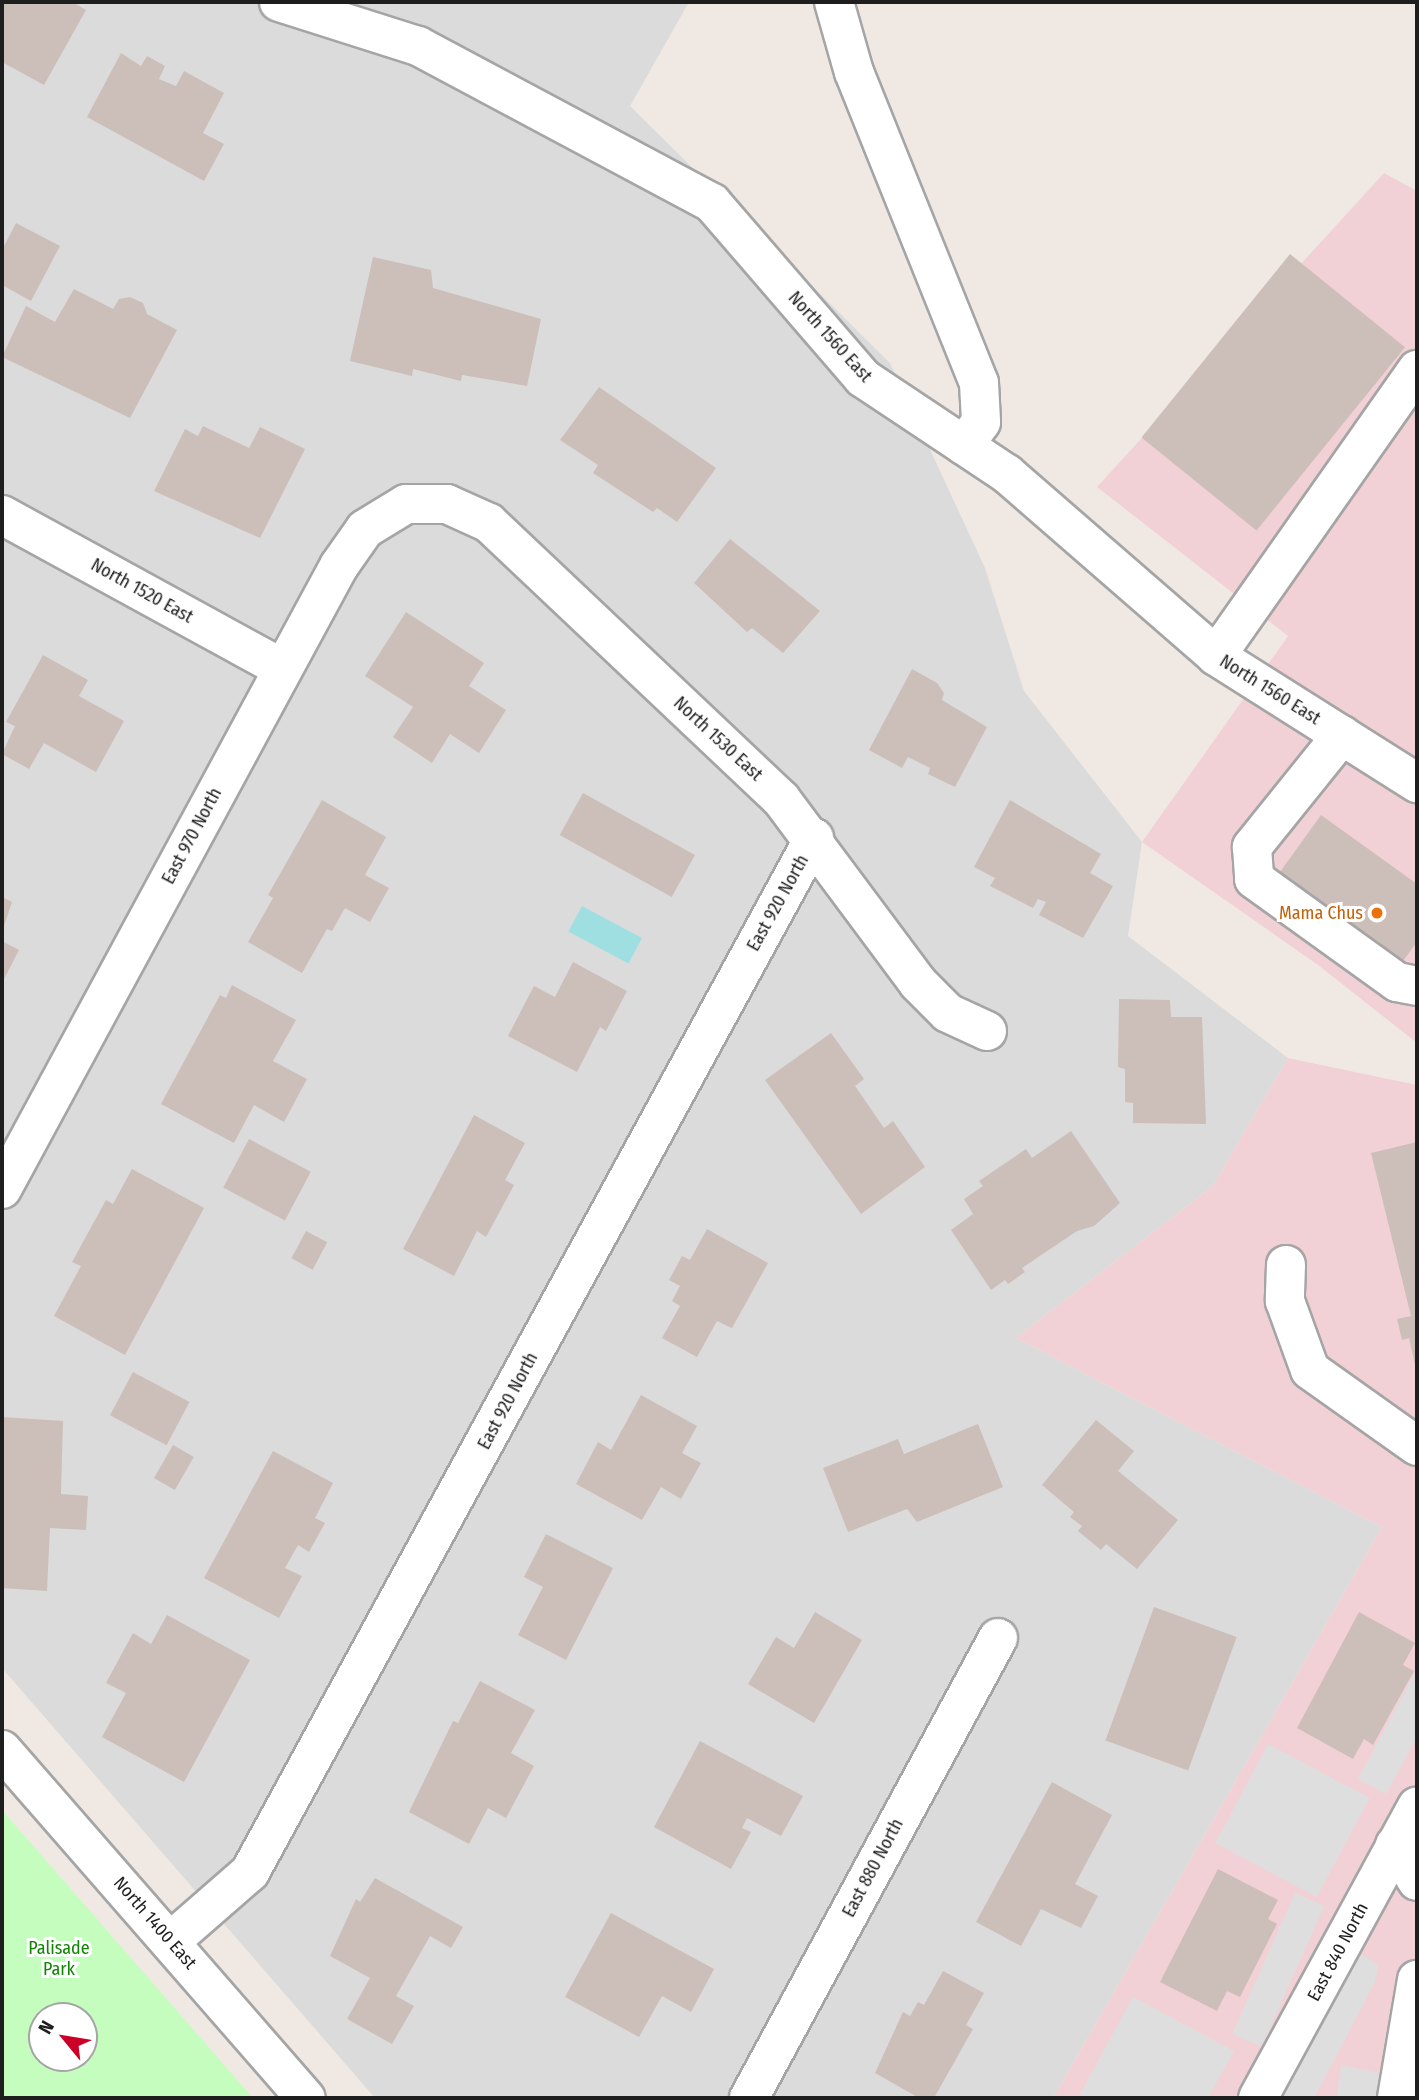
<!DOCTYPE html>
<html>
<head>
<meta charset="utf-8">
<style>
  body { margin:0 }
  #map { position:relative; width:1419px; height:2100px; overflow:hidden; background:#f0e9e3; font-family:"Fira Sans Condensed",sans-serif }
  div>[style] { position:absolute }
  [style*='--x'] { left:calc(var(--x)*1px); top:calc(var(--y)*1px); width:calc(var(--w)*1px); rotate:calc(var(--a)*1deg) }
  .residential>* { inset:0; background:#dcdbdb }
  .commercial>* { inset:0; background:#f2d1d6 }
  .park>* { inset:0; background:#c4fdbd }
  .parking>* { inset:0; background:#dedede; transform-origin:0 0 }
  .water>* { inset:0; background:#a0dfe1; transform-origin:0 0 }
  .building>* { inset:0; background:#ccbeb9; transform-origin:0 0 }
  .roads { filter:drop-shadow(2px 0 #a5a5a5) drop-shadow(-2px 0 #a5a5a5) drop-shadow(0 2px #a5a5a5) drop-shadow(0 -2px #a5a5a5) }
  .minor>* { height:38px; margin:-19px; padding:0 19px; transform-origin:19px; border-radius:19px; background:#fff }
  .dots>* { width:19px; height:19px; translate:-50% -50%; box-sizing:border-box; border:4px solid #fff; border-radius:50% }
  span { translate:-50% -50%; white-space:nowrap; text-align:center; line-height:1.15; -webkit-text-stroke:6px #fff; paint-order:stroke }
  .street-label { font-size:18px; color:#1e1e1e }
  .food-label { font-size:18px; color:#c56008 }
  .right { translate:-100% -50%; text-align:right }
  .park-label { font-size:18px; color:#118503 }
  .frame { position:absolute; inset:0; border:4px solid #1e1e1e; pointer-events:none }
  .north { position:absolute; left:28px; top:2002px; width:70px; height:70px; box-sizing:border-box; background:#fff; border:2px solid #a5a5a5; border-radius:50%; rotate:300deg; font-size:19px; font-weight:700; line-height:28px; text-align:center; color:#1e1e1e }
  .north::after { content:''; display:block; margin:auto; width:24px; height:32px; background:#cc0027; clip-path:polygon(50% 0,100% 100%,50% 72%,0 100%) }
</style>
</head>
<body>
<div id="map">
  <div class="residential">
    <div style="clip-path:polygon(2px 2px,689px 2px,630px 106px,890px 363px,985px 568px,1024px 691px,1142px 842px,1128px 936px,1288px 1058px,1213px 1186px,1016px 1338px,1382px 1527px,1053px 2098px,375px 2098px,2px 1668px)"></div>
  </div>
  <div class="commercial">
    <div style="clip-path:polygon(1384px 173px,1417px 191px,1417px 1043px,1318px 965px,1142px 842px,1288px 636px,1097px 487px)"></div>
    <div style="clip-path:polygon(1288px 1058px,1417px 1085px,1417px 2098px,1053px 2098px,1382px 1527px,1016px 1338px,1213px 1186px)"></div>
  </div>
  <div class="park">
    <div style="clip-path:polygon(evenodd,2px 1810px,253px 2098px,2px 2098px,2px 1810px,42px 2016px,84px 2016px,84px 2058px,42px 2058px,42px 2016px)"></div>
  </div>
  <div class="parking">
    <div style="clip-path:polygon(1417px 1669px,1417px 1737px,1386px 1794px,1358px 1779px)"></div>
    <div style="left:1268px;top:1744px;width:115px;height:112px;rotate:28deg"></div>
    <div style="left:1295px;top:1893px;width:32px;height:154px;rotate:24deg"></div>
    <div style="clip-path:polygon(1358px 1952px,1378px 1965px,1375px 1982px,1314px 2098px,1278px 2098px)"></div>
    <div style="clip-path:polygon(1133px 1997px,1234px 2051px,1208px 2098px,1088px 2098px,1080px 2094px)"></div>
    <div style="clip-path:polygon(1341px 2065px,1417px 2081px,1417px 2098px,1337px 2098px)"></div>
  </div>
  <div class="water">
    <div style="left:582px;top:906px;width:68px;height:29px;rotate:28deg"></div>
  </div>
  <div class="building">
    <div style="clip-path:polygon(2px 2px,72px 2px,86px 10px,44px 85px,2px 62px)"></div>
    <div style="clip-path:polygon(121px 53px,141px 66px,147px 56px,165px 66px,159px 79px,176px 86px,184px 71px,224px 93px,203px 133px,224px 144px,204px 181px,87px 117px)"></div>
    <div style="clip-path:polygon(16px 223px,60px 246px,31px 301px,2px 285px,2px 250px)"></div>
    <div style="left:1290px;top:254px;width:148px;height:236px;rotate:39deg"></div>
    <div style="clip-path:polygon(373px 257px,431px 270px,433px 288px,541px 319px,527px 386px,462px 375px,461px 381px,413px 369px,412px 376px,350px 361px)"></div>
    <div style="clip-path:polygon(74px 289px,113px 309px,119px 299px,130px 297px,143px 303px,147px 314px,177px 330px,130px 418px,2px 357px,26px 306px,55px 322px)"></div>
    <div style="clip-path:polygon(599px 387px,716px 468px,677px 522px,657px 508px,653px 512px,593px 473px,598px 465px,560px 440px)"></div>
    <div style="clip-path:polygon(203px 426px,249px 448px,260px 427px,305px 449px,260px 538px,154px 491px,185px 429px,198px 436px)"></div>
    <div style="clip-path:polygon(730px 539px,820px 611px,783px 653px,752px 628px,747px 632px,694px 583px)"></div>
    <div style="clip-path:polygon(406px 612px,484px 663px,469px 686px,506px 710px,479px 753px,450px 734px,432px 763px,393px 737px,413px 707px,365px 676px)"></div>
    <div style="clip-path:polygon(43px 655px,88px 680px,79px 696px,124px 721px,96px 772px,44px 743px,29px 769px,2px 754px,15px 726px,6px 722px)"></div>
    <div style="clip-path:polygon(912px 669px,937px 683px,944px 693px,942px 700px,987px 727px,955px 787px,928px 774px,930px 768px,908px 757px,902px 768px,869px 750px)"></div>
    <div style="left:583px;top:793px;width:128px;height:48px;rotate:29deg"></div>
    <div style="clip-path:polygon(322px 800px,386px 837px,365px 875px,389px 888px,370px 922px,345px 908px,332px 931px,327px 929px,302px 973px,248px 942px,273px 898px,268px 895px)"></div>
    <div style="clip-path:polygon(1010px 800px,1101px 854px,1090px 873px,1113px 886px,1083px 938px,1039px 915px,1046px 902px,1038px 899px,1033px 908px,990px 886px,995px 878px,974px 867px)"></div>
    <div style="clip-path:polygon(1321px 815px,1417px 884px,1417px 942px,1403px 961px,1280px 872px)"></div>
    <div style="clip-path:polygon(2px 897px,12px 902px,2px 932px)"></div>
    <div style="clip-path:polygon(2px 941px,19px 950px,2px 983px)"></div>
    <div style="clip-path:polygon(573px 962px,627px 991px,606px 1031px,600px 1027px,577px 1072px,508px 1036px,534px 986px,555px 997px)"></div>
    <div style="clip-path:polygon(232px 985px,296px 1020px,273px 1061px,307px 1079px,284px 1122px,254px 1105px,234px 1143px,161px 1104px,220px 995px,226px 998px)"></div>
    <div style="clip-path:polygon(1119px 999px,1170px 1000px,1171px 1017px,1202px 1017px,1206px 1124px,1133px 1123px,1133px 1103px,1125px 1102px,1125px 1069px,1118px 1067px)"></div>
    <div style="clip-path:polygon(831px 1033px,864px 1079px,855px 1086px,884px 1128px,893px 1121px,925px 1167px,861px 1214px,765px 1080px)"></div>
    <div style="clip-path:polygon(474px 1115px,525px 1143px,505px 1180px,514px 1185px,486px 1237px,477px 1231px,454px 1276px,403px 1249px)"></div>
    <div style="clip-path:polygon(1071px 1131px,1120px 1203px,1094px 1226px,1077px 1231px,1022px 1268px,1025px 1272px,1008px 1284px,1005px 1280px,991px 1290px,951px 1230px,973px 1214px,964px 1199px,983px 1186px,979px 1181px,1026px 1149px,1032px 1158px)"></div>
    <div style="left:249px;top:1139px;width:70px;height:55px;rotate:28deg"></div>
    <div style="clip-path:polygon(1417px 1142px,1417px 1370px,1416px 1370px,1409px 1338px,1402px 1340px,1397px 1319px,1411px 1316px,1371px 1153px)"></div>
    <div style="clip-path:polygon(132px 1169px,204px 1208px,125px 1355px,54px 1316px,81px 1266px,72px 1262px,106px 1200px,113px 1204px)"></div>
    <div style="clip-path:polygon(707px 1229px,768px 1263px,732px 1328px,717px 1321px,697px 1357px,662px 1338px,680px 1306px,672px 1301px,680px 1286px,669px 1280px,682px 1256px,690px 1260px)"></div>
    <div style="left:306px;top:1231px;width:24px;height:31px;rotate:28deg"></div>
    <div style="left:133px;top:1372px;width:64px;height:49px;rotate:28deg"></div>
    <div style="clip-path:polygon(641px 1395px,697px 1426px,682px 1453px,701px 1463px,681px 1499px,661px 1487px,642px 1520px,576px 1484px,598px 1442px,611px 1450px)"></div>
    <div style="clip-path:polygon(2px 1417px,63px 1421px,61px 1494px,88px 1496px,86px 1530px,50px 1528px,47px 1591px,2px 1588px)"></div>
    <div style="clip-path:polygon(1096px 1420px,1134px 1451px,1118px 1471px,1178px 1520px,1137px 1569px,1106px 1544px,1101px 1550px,1078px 1531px,1082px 1526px,1070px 1517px,1074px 1512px,1042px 1485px)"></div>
    <div style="clip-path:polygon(978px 1424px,1003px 1487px,917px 1522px,907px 1509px,848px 1532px,823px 1468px,898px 1439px,904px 1454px)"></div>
    <div style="left:173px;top:1445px;width:24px;height:38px;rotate:30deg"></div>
    <div style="clip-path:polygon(273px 1451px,333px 1483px,315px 1518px,325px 1523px,309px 1552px,298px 1545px,285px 1568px,302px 1576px,279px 1618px,204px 1578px)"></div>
    <div style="clip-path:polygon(546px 1534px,613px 1568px,566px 1660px,518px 1635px,543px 1587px,524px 1577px)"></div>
    <div style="left:1154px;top:1607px;width:88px;height:142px;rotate:20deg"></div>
    <div style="clip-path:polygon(815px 1612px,862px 1640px,814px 1723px,748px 1684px,776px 1637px,794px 1648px)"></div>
    <div style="clip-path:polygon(1359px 1612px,1415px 1643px,1403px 1665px,1414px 1671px,1373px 1745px,1364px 1739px,1353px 1759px,1297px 1728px)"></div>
    <div style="clip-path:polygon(167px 1615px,250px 1660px,184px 1782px,102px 1737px,126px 1693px,106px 1683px,133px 1633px,151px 1644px)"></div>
    <div style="clip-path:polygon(480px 1681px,535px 1710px,511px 1753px,534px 1766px,506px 1818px,488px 1808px,469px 1844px,409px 1812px,453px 1721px,458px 1723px)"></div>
    <div style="clip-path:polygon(700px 1741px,803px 1796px,781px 1836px,747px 1818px,742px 1828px,751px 1832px,731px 1869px,654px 1827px)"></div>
    <div style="clip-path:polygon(1052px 1782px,1112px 1815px,1075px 1884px,1098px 1896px,1081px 1928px,1041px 1909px,1021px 1946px,976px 1922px)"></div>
    <div style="clip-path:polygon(1218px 1869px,1278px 1900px,1268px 1919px,1277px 1924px,1240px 1997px,1227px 1991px,1217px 2011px,1160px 1982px)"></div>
    <div style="clip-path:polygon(375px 1878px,463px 1927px,451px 1948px,430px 1936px,396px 1996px,414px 2006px,392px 2044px,347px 2019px,370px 1978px,330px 1956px,356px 1899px,360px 1902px)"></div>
    <div style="clip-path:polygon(611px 1913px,714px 1969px,691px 2012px,662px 1996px,639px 2037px,565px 1997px)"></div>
    <div style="clip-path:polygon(943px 1971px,984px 1993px,966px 2025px,973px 2029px,934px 2098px,919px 2098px,875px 2073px,903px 2012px,910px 2016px,918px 2002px,924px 2005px)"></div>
  </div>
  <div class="roads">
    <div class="minor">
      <div style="--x:279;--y:2;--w:146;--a:17.6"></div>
      <div style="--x:418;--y:46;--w:333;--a:28.1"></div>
      <div style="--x:712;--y:203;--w:231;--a:49.2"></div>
      <div style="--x:863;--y:378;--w:173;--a:33.7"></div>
      <div style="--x:1007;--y:474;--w:277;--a:41"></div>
      <div style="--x:1216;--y:656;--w:238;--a:32.3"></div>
      <div style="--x:834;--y:2;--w:73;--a:74.1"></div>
      <div style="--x:854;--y:72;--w:335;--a:68.1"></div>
      <div style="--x:979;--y:383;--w:39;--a:87"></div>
      <div style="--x:981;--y:422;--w:29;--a:126"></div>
      <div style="--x:2;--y:515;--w:319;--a:28.7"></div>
      <div style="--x:1216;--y:656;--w:350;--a:-54.9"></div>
      <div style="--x:1342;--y:735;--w:144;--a:128.8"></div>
      <div style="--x:1252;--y:847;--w:32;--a:86"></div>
      <div style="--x:1254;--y:879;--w:176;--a:35.8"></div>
      <div style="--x:1397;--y:982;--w:20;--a:11"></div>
      <div style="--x:2;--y:1189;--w:708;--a:-61.59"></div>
      <div style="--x:339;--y:566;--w:45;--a:-54.9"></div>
      <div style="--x:365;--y:529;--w:48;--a:-31.4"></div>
      <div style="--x:406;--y:504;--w:41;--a:0"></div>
      <div style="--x:447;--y:504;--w:46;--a:24.3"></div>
      <div style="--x:489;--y:523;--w:402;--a:43.4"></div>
      <div style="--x:781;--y:799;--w:229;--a:53.3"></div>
      <div style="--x:918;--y:983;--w:42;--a:45"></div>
      <div style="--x:948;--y:1013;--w:43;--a:24.8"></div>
      <div style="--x:1286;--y:1265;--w:36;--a:92"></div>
      <div style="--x:1285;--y:1301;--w:73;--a:70.1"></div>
      <div style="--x:1310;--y:1370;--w:131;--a:35.4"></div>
      <div style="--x:2;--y:1750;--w:462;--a:48.9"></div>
      <div style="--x:1395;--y:1845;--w:42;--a:58.6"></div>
      <div style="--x:171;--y:1941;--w:105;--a:-41.1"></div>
      <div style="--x:250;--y:1872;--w:1178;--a:-61.39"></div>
      <div style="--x:749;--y:2098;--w:523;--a:-61.57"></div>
      <div style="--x:1258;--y:2098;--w:332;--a:-61.4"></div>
      <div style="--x:1397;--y:2098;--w:120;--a:-80.4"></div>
    </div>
  </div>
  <div class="dots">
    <div style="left:1377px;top:913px;background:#e8710a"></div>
  </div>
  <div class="street-label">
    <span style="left:830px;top:337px;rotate:48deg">North 1560 East</span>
    <span style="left:142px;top:591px;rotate:29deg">North 1520 East</span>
    <span style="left:1270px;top:690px;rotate:32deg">North 1560 East</span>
    <span style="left:718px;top:739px;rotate:43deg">North 1530 East</span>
    <span style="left:192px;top:836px;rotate:-62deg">East 970 North</span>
    <span style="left:778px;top:903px;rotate:-61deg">East 920 North</span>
    <span style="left:508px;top:1401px;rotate:-62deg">East 920 North</span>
    <span style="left:873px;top:1868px;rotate:-62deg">East 880 North</span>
    <span style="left:155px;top:1923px;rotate:49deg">North 1400 East</span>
    <span style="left:1338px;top:1952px;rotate:-62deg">East 840 North</span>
  </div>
  <div class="food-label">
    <span class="right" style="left:1363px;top:913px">Mama Chus</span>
  </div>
  <div class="park-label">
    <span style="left:59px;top:1959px">Palisade<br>Park</span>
  </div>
  <div class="frame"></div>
  <div class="north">N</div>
</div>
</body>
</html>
